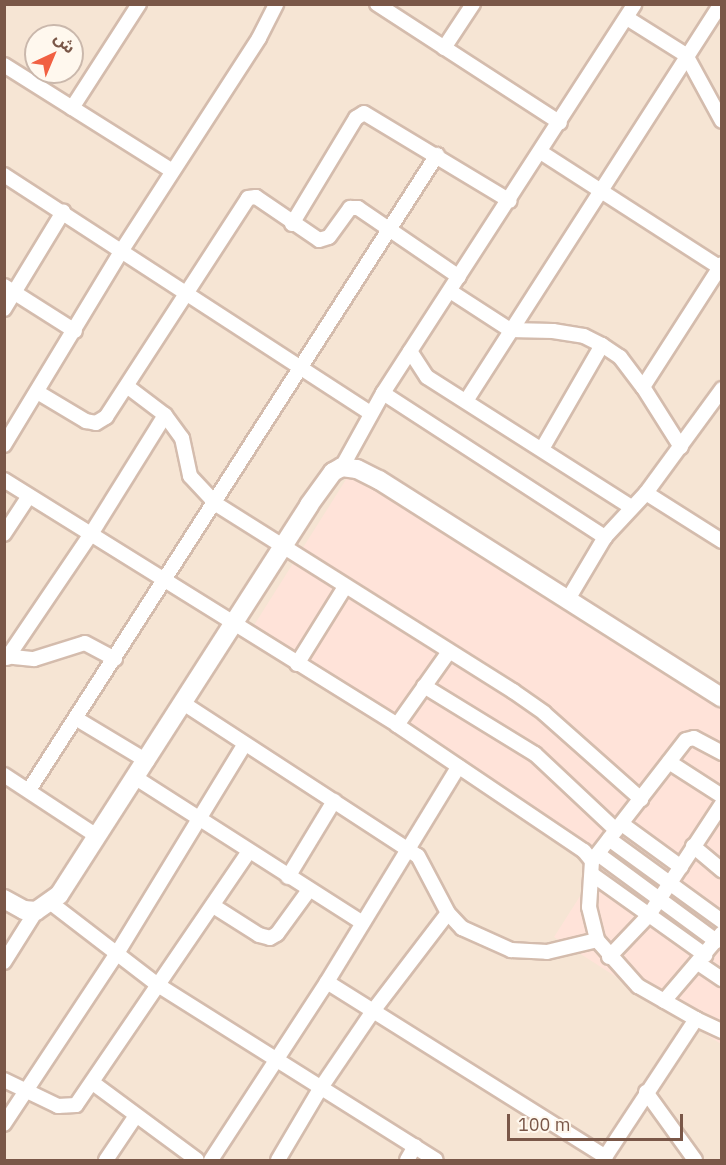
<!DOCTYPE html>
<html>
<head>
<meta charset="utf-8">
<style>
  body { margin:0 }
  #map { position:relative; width:726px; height:1165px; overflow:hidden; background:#fef4e6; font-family:"IBM Plex Sans","Noto Sans Arabic",sans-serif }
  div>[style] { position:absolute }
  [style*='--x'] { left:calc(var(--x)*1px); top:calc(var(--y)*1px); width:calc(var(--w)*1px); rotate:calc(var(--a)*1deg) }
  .residential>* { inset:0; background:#f6e5d4 }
  .commercial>* { inset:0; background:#ffe3d9 }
  .roads { filter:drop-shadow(2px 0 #d4bcad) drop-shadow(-2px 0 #d4bcad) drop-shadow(0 2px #d4bcad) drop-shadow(0 -2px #d4bcad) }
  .street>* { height:14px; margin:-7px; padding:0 7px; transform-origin:7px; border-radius:7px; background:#fff }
  .secondary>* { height:18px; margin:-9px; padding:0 9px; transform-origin:9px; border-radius:9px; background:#fff }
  span { translate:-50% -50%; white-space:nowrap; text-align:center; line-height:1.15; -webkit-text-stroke:4.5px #fff8ee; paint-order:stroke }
  .frame { position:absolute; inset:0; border:6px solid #7a5748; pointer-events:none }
  .north { position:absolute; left:24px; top:24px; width:60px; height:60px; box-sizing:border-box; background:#fff8ee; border:2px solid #cab8ac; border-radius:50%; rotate:44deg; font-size:16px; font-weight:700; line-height:24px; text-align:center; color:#7a5748 }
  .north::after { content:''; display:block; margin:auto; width:21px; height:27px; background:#f16042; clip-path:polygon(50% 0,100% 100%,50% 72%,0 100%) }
  .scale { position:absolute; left:507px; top:1114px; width:176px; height:27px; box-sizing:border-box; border:3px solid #7a5748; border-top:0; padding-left:8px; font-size:18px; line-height:21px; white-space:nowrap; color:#7a5748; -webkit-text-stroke:4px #fff8ee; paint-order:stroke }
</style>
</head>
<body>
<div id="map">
  <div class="residential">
    <div style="clip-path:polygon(evenodd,5px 5px,721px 5px,721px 1160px,5px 1160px,5px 5px,36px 36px,72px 36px,72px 72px,36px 72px,36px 36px)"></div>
  </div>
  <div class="commercial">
    <div style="clip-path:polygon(352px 470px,721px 707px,721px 1044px,554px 937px,605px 857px,251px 630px)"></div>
  </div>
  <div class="roads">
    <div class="street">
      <div style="--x:377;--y:4;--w:218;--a:33"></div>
      <div style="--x:627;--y:18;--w:70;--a:32.1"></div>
      <div style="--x:686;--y:55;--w:75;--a:61.4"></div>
      <div style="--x:444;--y:48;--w:53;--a:-56.6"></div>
      <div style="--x:4;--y:65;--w:199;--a:32.2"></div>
      <div style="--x:72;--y:108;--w:124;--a:-57.2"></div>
      <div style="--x:542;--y:153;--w:214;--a:32.8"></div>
      <div style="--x:4;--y:175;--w:437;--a:33"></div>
      <div style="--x:292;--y:224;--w:124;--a:-58.9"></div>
      <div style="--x:356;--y:118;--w:9;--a:-32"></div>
      <div style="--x:364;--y:113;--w:170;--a:31.1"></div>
      <div style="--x:4;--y:286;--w:84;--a:32.4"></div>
      <div style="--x:450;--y:291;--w:72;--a:33"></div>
      <div style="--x:510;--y:330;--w:43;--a:1.3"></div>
      <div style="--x:553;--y:331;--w:31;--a:9"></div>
      <div style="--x:584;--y:336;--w:20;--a:27"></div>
      <div style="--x:602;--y:345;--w:22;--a:34"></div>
      <div style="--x:620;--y:357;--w:38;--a:53"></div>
      <div style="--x:643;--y:387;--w:71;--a:57.7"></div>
      <div style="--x:4;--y:309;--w:114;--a:-58.7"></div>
      <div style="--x:410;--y:351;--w:31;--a:57"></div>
      <div style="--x:427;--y:377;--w:242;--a:32.5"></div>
      <div style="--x:128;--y:387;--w:46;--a:37.1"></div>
      <div style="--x:165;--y:415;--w:29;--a:54"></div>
      <div style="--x:182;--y:438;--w:39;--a:78"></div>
      <div style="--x:190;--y:476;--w:38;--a:47"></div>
      <div style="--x:216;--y:504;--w:351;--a:32.2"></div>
      <div style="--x:513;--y:691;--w:38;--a:35"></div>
      <div style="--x:544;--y:713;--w:130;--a:41.6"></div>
      <div style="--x:643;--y:387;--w:146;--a:-57.3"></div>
      <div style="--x:39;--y:393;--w:55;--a:30.8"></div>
      <div style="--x:86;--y:421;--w:10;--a:11"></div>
      <div style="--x:96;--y:423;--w:12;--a:-31"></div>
      <div style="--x:106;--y:417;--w:261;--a:-57"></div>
      <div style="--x:248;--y:198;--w:8;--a:-7"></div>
      <div style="--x:256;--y:197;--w:76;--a:34.3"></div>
      <div style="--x:319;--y:240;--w:10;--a:-17"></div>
      <div style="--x:329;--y:237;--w:36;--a:-54"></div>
      <div style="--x:350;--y:208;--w:8;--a:0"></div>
      <div style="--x:358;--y:208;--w:122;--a:34.3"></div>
      <div style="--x:383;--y:393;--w:265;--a:33"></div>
      <div style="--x:466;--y:401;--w:472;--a:-57.3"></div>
      <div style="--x:4;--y:445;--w:228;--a:-58.8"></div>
      <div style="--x:122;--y:250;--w:252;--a:-57.1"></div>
      <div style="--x:259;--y:38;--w:38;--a:-63"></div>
      <div style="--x:542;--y:449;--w:120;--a:-60"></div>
      <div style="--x:342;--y:467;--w:85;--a:-61"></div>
      <div style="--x:383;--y:393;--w:463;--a:-57.1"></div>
      <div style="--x:4;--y:480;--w:463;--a:31.9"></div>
      <div style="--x:397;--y:725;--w:225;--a:34"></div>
      <div style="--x:584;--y:851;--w:13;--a:51"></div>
      <div style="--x:592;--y:861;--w:46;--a:93.7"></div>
      <div style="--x:589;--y:907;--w:34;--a:76"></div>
      <div style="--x:597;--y:940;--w:62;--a:48.3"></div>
      <div style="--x:638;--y:986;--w:67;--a:29.6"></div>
      <div style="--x:696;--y:1019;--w:169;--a:123.4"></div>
      <div style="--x:646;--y:493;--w:90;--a:32.3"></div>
      <div style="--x:4;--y:534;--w:45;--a:-56.7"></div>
      <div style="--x:567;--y:601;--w:74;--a:-59.3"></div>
      <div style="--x:605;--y:537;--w:60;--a:-47"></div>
      <div style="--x:646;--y:493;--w:129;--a:-53.8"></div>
      <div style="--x:4;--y:656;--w:30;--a:6"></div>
      <div style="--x:34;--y:659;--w:53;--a:-17.4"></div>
      <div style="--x:85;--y:643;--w:34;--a:28"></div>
      <div style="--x:7;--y:658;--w:150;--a:-55.9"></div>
      <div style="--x:91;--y:534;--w:140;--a:-58.1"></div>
      <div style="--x:297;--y:664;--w:91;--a:-58.1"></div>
      <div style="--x:424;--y:686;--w:130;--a:31.5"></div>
      <div style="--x:535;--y:754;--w:111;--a:43.2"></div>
      <div style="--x:183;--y:703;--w:280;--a:33.1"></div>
      <div style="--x:418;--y:856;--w:64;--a:62.2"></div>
      <div style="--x:77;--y:719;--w:82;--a:31"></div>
      <div style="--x:397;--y:725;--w:88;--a:-54.7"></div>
      <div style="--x:669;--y:762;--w:63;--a:32.7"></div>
      <div style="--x:4;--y:775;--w:111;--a:33.3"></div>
      <div style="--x:136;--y:778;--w:269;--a:32.6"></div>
      <div style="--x:29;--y:790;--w:755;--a:-57.28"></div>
      <div style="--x:622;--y:824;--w:73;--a:36.1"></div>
      <div style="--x:609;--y:839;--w:140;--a:36"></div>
      <div style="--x:693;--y:846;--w:38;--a:40"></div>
      <div style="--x:598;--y:854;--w:147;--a:36.4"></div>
      <div style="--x:592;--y:861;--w:153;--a:-52.2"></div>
      <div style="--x:686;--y:740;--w:8;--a:-14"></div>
      <div style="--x:694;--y:738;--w:32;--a:28"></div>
      <div style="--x:593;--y:875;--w:138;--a:35.5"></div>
      <div style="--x:288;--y:877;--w:89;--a:-58.8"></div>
      <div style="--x:51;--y:903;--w:135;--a:37.5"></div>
      <div style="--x:158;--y:985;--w:328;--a:32.2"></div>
      <div style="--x:215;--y:907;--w:52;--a:32.5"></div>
      <div style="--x:259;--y:935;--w:11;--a:15"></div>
      <div style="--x:270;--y:938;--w:8;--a:-30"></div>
      <div style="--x:277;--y:934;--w:54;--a:-54"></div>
      <div style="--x:609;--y:957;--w:58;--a:-46.4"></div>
      <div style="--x:649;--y:915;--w:133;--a:-56.7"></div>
      <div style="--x:4;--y:962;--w:60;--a:-57.9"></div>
      <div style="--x:698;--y:963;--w:29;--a:34"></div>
      <div style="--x:327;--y:982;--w:329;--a:32.1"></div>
      <div style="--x:664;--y:1001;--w:89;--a:-49.5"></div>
      <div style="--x:696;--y:1019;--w:29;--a:25"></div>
      <div style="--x:4;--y:1080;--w:60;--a:25.7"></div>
      <div style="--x:58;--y:1106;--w:18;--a:-3"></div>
      <div style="--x:76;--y:1105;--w:305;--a:-55.7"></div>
      <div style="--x:93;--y:1083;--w:129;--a:36.5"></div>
      <div style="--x:646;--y:1092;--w:84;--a:54.2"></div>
      <div style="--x:4;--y:1124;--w:203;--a:-56.5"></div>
      <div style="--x:116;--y:955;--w:247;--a:-58.6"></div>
      <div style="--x:106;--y:1160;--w:52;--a:-56"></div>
      <div style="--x:211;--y:1160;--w:212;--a:-56.9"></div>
      <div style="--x:327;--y:982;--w:252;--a:-58.6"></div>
      <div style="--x:278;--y:1160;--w:82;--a:-59.4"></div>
      <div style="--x:320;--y:1089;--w:94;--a:-55.8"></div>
      <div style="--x:373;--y:1011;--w:123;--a:-52.6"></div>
      <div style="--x:448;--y:913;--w:21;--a:47"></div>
      <div style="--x:462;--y:928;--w:54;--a:24.2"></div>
      <div style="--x:511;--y:950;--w:36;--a:3"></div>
      <div style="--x:547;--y:952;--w:51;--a:-13.5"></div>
      <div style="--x:407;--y:1160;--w:16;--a:-60"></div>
    </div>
    <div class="secondary">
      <div style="--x:4;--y:899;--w:23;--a:29"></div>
      <div style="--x:24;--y:910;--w:12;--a:5"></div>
      <div style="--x:36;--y:911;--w:28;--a:-35"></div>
      <div style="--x:59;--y:895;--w:463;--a:-57.3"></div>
      <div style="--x:309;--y:505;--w:41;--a:-54"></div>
      <div style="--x:333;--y:472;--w:10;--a:-29"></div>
      <div style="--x:342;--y:467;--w:15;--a:8"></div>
      <div style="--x:357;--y:469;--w:25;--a:27"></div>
      <div style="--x:379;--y:480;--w:406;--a:32.4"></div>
    </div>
  </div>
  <div class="frame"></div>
  <div class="north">ش</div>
  <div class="scale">100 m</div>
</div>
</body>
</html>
